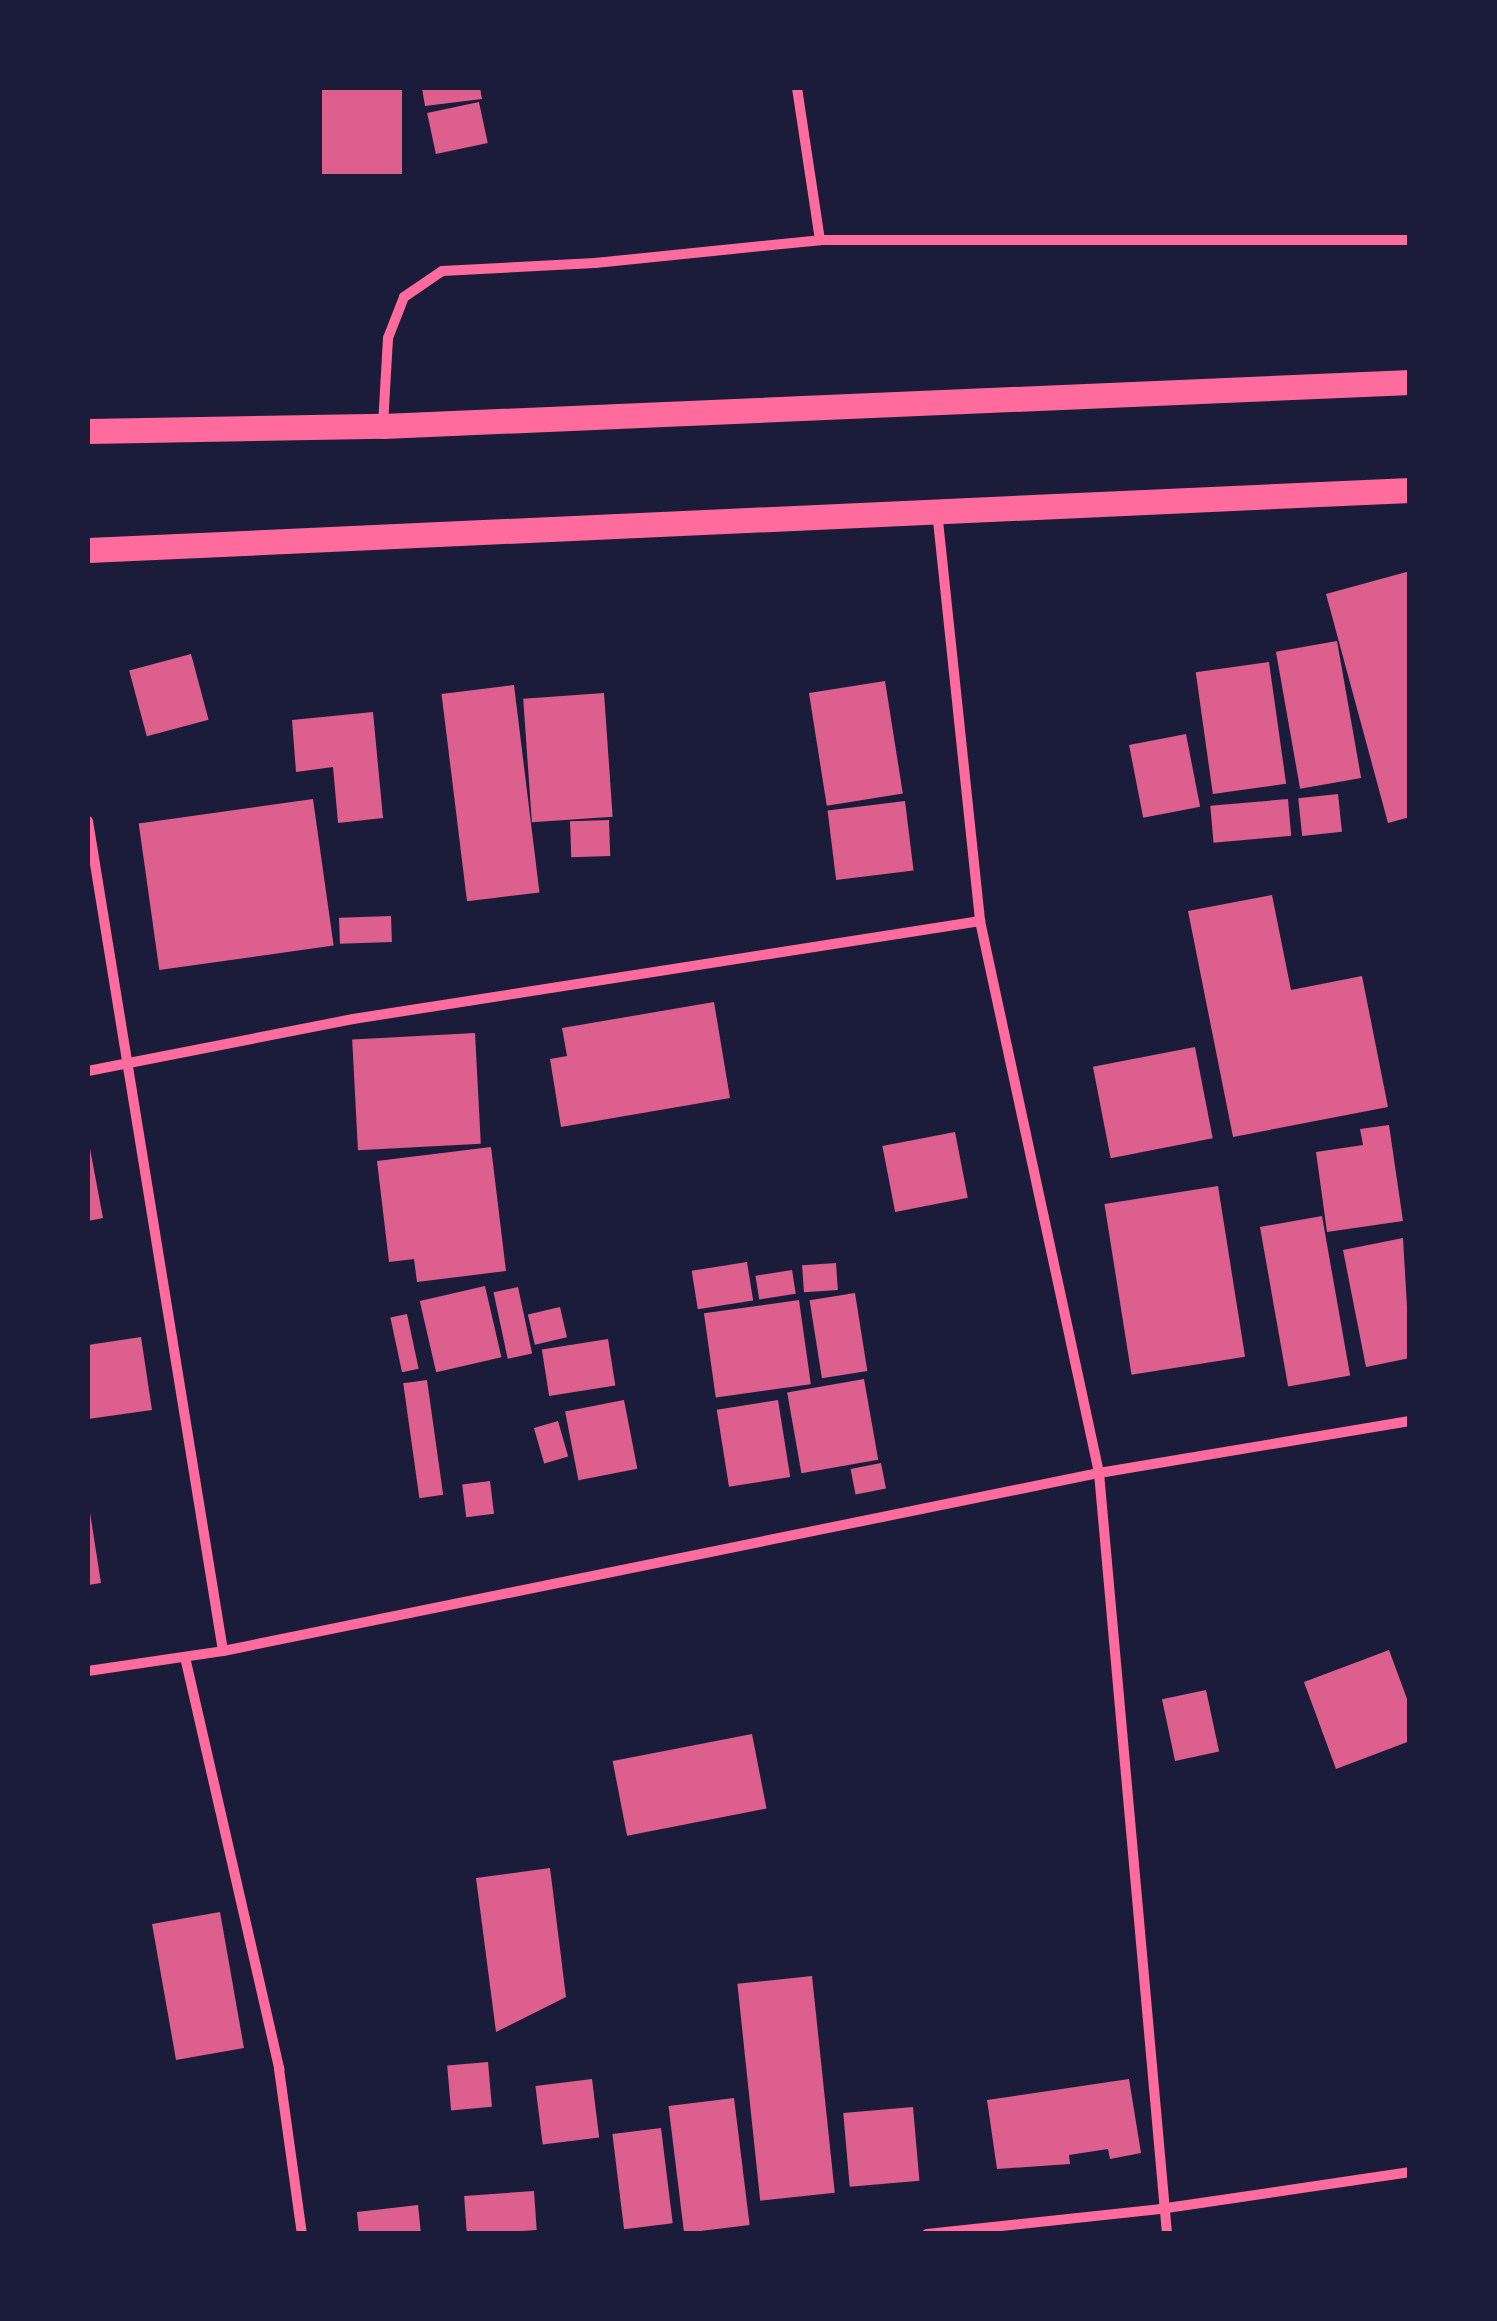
<!DOCTYPE html>
<html>
<head>
<meta charset="utf-8">
<style>
  body { margin:0 }
  #map { position:relative; width:1497px; height:2321px; overflow:hidden; background:#1b1b3a; font-family:Cabin,sans-serif }
  div>[style] { position:absolute }
  [style*='--x'] { left:calc(var(--x)*1px); top:calc(var(--y)*1px); width:calc(var(--w)*1px); rotate:calc(var(--a)*1deg) }
  .building>* { inset:0; background:#dd5f8e; transform-origin:0 0 }
  .minor>* { height:10px; margin:-5px; padding:0 5px; transform-origin:5px; border-radius:5px; background:#ff6b9d }
  .primary>* { height:25px; margin:-12.5px; padding:0 12.5px; transform-origin:12.5px; border-radius:12.5px; background:#ff6b9d }
  span { translate:-50% -50%; white-space:nowrap; text-align:center; line-height:1.15; -webkit-text-stroke:8px #1b1b3a; paint-order:stroke }
  .frame { position:absolute; inset:0; border:90px solid #1b1b3a; pointer-events:none }
</style>
</head>
<body>
<div id="map">
  <div class="building">
    <div style="left:322px;top:88px;width:80px;height:86px"></div>
    <div style="clip-path:polygon(422px 88px,480px 88px,482px 99px,425px 106px)"></div>
    <div style="left:479px;top:102px;width:42px;height:53px;rotate:78deg"></div>
    <div style="clip-path:polygon(1410px 571px,1410px 817px,1388px 823px,1326px 594px)"></div>
    <div style="left:1337px;top:641px;width:139px;height:62px;rotate:80deg"></div>
    <div style="left:191px;top:654px;width:68px;height:64px;rotate:75deg"></div>
    <div style="left:1269px;top:662px;width:123px;height:74px;rotate:82deg"></div>
    <div style="left:885px;top:681px;width:114px;height:77px;rotate:81deg"></div>
    <div style="left:514px;top:685px;width:209px;height:73px;rotate:83deg"></div>
    <div style="left:604px;top:693px;width:124px;height:81px;rotate:86deg"></div>
    <div style="clip-path:polygon(373px 712px,383px 818px,338px 823px,333px 767px,296px 772px,292px 720px)"></div>
    <div style="left:1186px;top:734px;width:74px;height:58px;rotate:79deg"></div>
    <div style="left:1338px;top:794px;width:38px;height:40px;rotate:84deg"></div>
    <div style="left:313px;top:799px;width:148px;height:176px;rotate:82deg"></div>
    <div style="left:1288px;top:799px;width:37px;height:78px;rotate:85deg"></div>
    <div style="left:905px;top:801px;width:70px;height:78px;rotate:83deg"></div>
    <div style="left:609px;top:820px;width:36px;height:39px;rotate:88deg"></div>
    <div style="clip-path:polygon(1272px 895px,1291px 990px,1362px 976px,1388px 1107px,1233px 1137px,1188px 911px)"></div>
    <div style="left:391px;top:916px;width:26px;height:52px;rotate:88deg"></div>
    <div style="clip-path:polygon(714px 1002px,730px 1098px,561px 1127px,550px 1059px,567px 1056px,562px 1028px)"></div>
    <div style="left:475px;top:1033px;width:111px;height:123px;rotate:87deg"></div>
    <div style="left:1195px;top:1047px;width:93px;height:104px;rotate:79deg"></div>
    <div style="clip-path:polygon(1389px 1125px,1403px 1221px,1327px 1232px,1316px 1152px,1363px 1145px,1360px 1129px)"></div>
    <div style="left:955px;top:1132px;width:67px;height:74px;rotate:79deg"></div>
    <div style="clip-path:polygon(88px 1138px,103px 1218px,88px 1221px)"></div>
    <div style="clip-path:polygon(491px 1147px,506px 1271px,417px 1282px,414px 1259px,389px 1262px,377px 1161px)"></div>
    <div style="left:1218px;top:1186px;width:173px;height:115px;rotate:81deg"></div>
    <div style="left:1322px;top:1216px;width:162px;height:63px;rotate:80deg"></div>
    <div style="clip-path:polygon(1403px 1238px,1410px 1358px,1366px 1367px,1343px 1250px)"></div>
    <div style="left:747px;top:1262px;width:39px;height:56px;rotate:81deg"></div>
    <div style="left:836px;top:1263px;width:27px;height:34px;rotate:86deg"></div>
    <div style="left:792px;top:1270px;width:24px;height:37px;rotate:81deg"></div>
    <div style="left:485px;top:1286px;width:73px;height:67px;rotate:77deg"></div>
    <div style="left:518px;top:1287px;width:68px;height:25px;rotate:78deg"></div>
    <div style="left:855px;top:1293px;width:79px;height:46px;rotate:81deg"></div>
    <div style="left:799px;top:1300px;width:85px;height:96px;rotate:82deg"></div>
    <div style="left:560px;top:1307px;width:31px;height:33px;rotate:77deg"></div>
    <div style="left:407px;top:1314px;width:56px;height:17px;rotate:78deg"></div>
    <div style="clip-path:polygon(141px 1337px,152px 1410px,88px 1419px,88px 1345px)"></div>
    <div style="left:608px;top:1339px;width:47px;height:67px;rotate:81deg"></div>
    <div style="left:864px;top:1379px;width:82px;height:78px;rotate:80deg"></div>
    <div style="left:427px;top:1380px;width:116px;height:24px;rotate:82deg"></div>
    <div style="left:624px;top:1400px;width:70px;height:60px;rotate:79deg"></div>
    <div style="left:778px;top:1400px;width:78px;height:62px;rotate:81deg"></div>
    <div style="left:558px;top:1421px;width:37px;height:25px;rotate:74deg"></div>
    <div style="left:881px;top:1463px;width:26px;height:31px;rotate:79deg"></div>
    <div style="left:490px;top:1481px;width:33px;height:28px;rotate:83deg"></div>
    <div style="clip-path:polygon(88px 1500px,101px 1583px,88px 1585px)"></div>
    <div style="clip-path:polygon(1389px 1650px,1410px 1707px,1410px 1741px,1336px 1769px,1304px 1682px)"></div>
    <div style="left:1206px;top:1690px;width:63px;height:45px;rotate:78deg"></div>
    <div style="left:752px;top:1734px;width:76px;height:142px;rotate:79deg"></div>
    <div style="clip-path:polygon(550px 1868px,566px 1997px,496px 2032px,476px 1878px)"></div>
    <div style="left:220px;top:1912px;width:138px;height:69px;rotate:80deg"></div>
    <div style="left:812px;top:1976px;width:218px;height:75px;rotate:84deg"></div>
    <div style="left:488px;top:2062px;width:45px;height:41px;rotate:85deg"></div>
    <div style="left:592px;top:2079px;width:59px;height:57px;rotate:83deg"></div>
    <div style="clip-path:polygon(1129px 2079px,1141px 2153px,1110px 2159px,1108px 2149px,1069px 2155px,1070px 2164px,997px 2169px,987px 2100px)"></div>
    <div style="left:734px;top:2098px;width:128px;height:66px;rotate:83deg"></div>
    <div style="left:913px;top:2107px;width:74px;height:70px;rotate:85deg"></div>
    <div style="left:661px;top:2128px;width:96px;height:49px;rotate:83deg"></div>
    <div style="left:534px;top:2191px;width:39px;height:70px;rotate:86deg"></div>
    <div style="clip-path:polygon(418px 2205px,421px 2234px,359px 2234px,357px 2212px)"></div>
  </div>
  <div class="minor">
    <div style="--x:797;--y:88;--w:154;--a:81.4"></div>
    <div style="--x:383;--y:425;--w:87;--a:-86.7"></div>
    <div style="--x:388;--y:338;--w:44;--a:-68.7"></div>
    <div style="--x:404;--y:297;--w:46;--a:-34.4"></div>
    <div style="--x:442;--y:271;--w:153;--a:-3"></div>
    <div style="--x:595;--y:263;--w:226;--a:-5.8"></div>
    <div style="--x:820;--y:240;--w:590;--a:0"></div>
    <div style="--x:937;--y:511;--w:412;--a:84"></div>
    <div style="--x:980;--y:921;--w:565;--a:77.83"></div>
    <div style="--x:1099;--y:1473;--w:764;--a:84.89"></div>
    <div style="--x:88;--y:821;--w:841;--a:80.76"></div>
    <div style="--x:88;--y:1071;--w:270;--a:-11.1"></div>
    <div style="--x:353;--y:1019;--w:635;--a:-8.88"></div>
    <div style="--x:185;--y:1657;--w:423;--a:77.1"></div>
    <div style="--x:279;--y:2069;--w:167;--a:82.1"></div>
    <div style="--x:88;--y:1671;--w:136;--a:-8.4"></div>
    <div style="--x:223;--y:1651;--w:894;--a:-11.49"></div>
    <div style="--x:1099;--y:1473;--w:315;--a:-9.5"></div>
    <div style="--x:927;--y:2234;--w:234;--a:-6.1"></div>
    <div style="--x:1160;--y:2209;--w:253;--a:-8.4"></div>
  </div>
  <div class="primary">
    <div style="--x:88;--y:431;--w:295;--a:-1"></div>
    <div style="--x:383;--y:426;--w:1028;--a:-2.45"></div>
    <div style="--x:88;--y:550;--w:1323;--a:-2.6"></div>
  </div>
  <div class="frame"></div>
</div>
</body>
</html>
